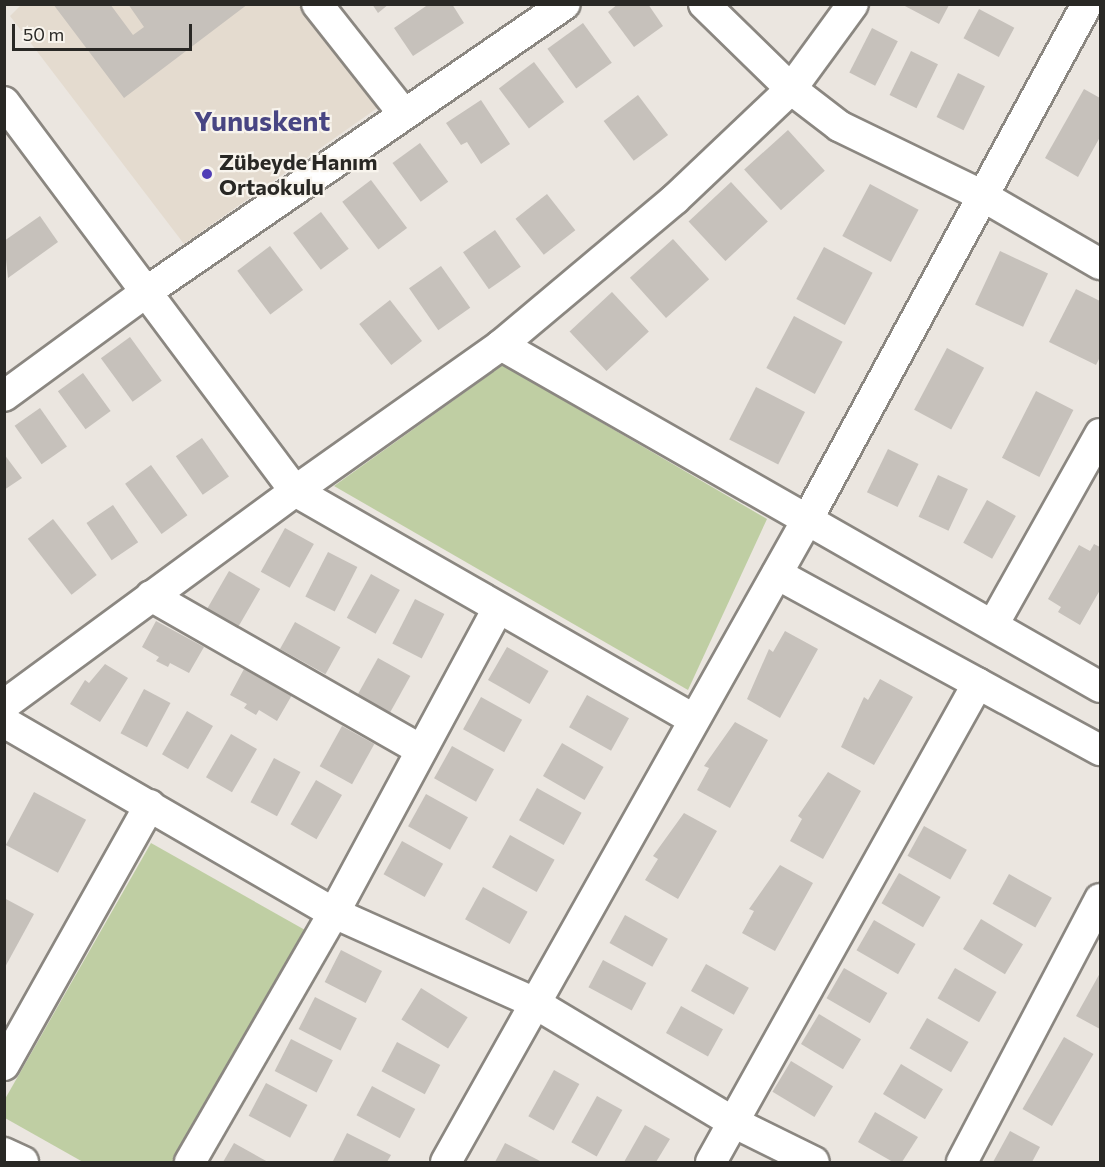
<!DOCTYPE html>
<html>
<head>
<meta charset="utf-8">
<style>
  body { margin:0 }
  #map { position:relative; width:1105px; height:1167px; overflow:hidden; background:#ebe6e0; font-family:Commissioner,sans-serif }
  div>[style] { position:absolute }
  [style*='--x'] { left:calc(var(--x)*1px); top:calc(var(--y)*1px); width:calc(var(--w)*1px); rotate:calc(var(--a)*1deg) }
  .built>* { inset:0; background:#e4dbcf }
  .green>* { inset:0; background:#bfcea3 }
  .building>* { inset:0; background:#c6c1bb; transform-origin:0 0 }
  .roads { filter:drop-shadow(2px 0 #8b8781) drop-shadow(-2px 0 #8b8781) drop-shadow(0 2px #8b8781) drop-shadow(0 -2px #8b8781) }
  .minor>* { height:30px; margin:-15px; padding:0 15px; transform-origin:15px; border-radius:15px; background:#fff }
  .dots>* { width:16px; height:16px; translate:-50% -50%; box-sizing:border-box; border:3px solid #f8f4ed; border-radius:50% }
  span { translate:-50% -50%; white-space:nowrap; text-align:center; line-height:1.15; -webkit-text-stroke:4.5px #f8f4ed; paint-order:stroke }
  .poi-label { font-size:22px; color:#292825; font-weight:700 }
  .left { translate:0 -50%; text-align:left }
  .district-label { font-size:28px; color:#484583; font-weight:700 }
  .frame { position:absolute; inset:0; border:6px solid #292825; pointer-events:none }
  .scale { position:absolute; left:12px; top:24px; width:180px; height:27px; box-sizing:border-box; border:3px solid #292825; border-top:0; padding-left:8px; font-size:18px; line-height:21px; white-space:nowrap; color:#292825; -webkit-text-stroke:4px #f8f4ed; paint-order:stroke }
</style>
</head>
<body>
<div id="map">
  <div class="built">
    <div style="clip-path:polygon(22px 4px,298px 5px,383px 104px,184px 244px,10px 16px)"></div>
  </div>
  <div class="green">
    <div style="clip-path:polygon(503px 365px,767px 519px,688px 690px,334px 486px)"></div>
    <div style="clip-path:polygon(151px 843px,305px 930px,172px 1162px,83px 1162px,5px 1118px,5px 1099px)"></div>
  </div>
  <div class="building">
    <div style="clip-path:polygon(53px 4px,110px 4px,133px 35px,144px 27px,128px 4px,248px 4px,124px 98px)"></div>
    <div style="clip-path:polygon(372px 4px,389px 4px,378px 13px)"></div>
    <div style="clip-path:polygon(429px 4px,452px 4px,464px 23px,413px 56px,394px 28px)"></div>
    <div style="clip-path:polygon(618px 4px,648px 4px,663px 26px,634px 47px,608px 12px)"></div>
    <div style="clip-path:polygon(903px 5px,949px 5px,939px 24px)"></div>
    <div style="left:979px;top:9px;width:40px;height:33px;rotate:28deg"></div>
    <div style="left:583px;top:23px;width:49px;height:44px;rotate:54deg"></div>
    <div style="left:872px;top:28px;width:29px;height:50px;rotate:27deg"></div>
    <div style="left:911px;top:51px;width:30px;height:49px;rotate:26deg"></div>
    <div style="left:534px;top:62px;width:50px;height:44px;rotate:53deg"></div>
    <div style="left:958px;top:73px;width:30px;height:49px;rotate:26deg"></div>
    <div style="clip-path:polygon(1084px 89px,1100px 98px,1100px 137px,1078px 177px,1045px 158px)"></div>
    <div style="left:638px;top:95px;width:50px;height:43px;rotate:53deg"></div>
    <div style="clip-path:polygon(481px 100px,510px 144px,481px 164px,467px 142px,461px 145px,446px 123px)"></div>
    <div style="left:788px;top:130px;width:55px;height:59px;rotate:48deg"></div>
    <div style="left:420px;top:143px;width:48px;height:34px;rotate:54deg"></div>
    <div style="left:371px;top:180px;width:60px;height:36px;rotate:53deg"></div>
    <div style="left:731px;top:182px;width:54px;height:58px;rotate:47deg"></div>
    <div style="left:870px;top:184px;width:55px;height:59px;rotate:28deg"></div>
    <div style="left:547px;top:194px;width:46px;height:40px;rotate:52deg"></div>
    <div style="left:321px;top:212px;width:46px;height:35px;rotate:53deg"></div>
    <div style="clip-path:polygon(40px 216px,58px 242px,8px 278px,4px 241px)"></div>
    <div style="left:495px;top:230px;width:45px;height:39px;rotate:55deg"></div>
    <div style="left:673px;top:239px;width:54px;height:58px;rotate:48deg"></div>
    <div style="left:270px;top:246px;width:55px;height:41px;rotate:53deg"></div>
    <div style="left:824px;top:247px;width:55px;height:59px;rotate:28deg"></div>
    <div style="left:1000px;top:251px;width:53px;height:59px;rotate:25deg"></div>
    <div style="left:441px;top:266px;width:51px;height:39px;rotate:55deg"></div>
    <div style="clip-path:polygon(1076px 289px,1100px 301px,1100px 357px,1096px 365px,1049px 342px)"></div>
    <div style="left:612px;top:292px;width:54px;height:58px;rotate:47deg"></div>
    <div style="left:390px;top:300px;width:52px;height:39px;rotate:52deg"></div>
    <div style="left:794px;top:316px;width:55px;height:59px;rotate:28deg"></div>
    <div style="left:130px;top:337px;width:54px;height:36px;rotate:54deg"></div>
    <div style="left:947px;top:348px;width:42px;height:70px;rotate:28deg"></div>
    <div style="left:83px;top:373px;width:47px;height:31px;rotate:54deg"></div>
    <div style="left:756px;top:387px;width:55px;height:59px;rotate:27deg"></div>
    <div style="left:1036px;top:391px;width:42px;height:75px;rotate:27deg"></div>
    <div style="left:40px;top:408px;width:47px;height:31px;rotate:55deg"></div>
    <div style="left:202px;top:438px;width:47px;height:32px;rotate:55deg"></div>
    <div style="left:888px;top:449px;width:34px;height:48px;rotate:26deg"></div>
    <div style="clip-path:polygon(4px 454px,22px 478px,4px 490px)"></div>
    <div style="left:151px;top:465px;width:62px;height:32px;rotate:54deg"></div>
    <div style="left:938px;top:475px;width:33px;height:46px;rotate:25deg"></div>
    <div style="left:987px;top:500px;width:33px;height:49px;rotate:29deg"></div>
    <div style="left:113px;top:505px;width:45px;height:32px;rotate:56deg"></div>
    <div style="left:53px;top:519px;width:71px;height:32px;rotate:52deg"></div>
    <div style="left:285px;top:528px;width:33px;height:50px;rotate:29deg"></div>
    <div style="clip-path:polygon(1094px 544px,1100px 547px,1100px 590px,1080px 625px,1058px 612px,1061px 607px,1048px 599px,1079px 545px,1090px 551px)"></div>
    <div style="left:328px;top:552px;width:33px;height:50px;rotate:27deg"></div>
    <div style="left:229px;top:571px;width:36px;height:44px;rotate:30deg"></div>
    <div style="left:371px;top:574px;width:33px;height:50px;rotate:29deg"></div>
    <div style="left:415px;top:599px;width:33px;height:50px;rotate:27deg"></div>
    <div style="clip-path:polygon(156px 621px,204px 647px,189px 673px,170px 663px,168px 667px,156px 661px,159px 657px,142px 647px)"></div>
    <div style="left:295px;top:622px;width:52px;height:31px;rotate:29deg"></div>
    <div style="clip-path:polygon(785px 631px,818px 649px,780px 718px,747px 699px,769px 649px,773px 652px)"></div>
    <div style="left:507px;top:647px;width:48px;height:38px;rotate:30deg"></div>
    <div style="left:378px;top:658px;width:37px;height:45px;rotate:29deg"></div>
    <div style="clip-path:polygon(105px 664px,128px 678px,100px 722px,70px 704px,85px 680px,89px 683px)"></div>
    <div style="clip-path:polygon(244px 669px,292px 695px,277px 721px,259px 710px,256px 715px,244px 708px,247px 704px,230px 695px)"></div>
    <div style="clip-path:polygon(880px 679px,913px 697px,874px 765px,841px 747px,864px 697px,868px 700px)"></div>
    <div style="left:144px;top:689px;width:30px;height:50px;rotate:28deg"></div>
    <div style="left:587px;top:695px;width:48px;height:37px;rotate:29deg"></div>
    <div style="left:481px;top:697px;width:47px;height:37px;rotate:29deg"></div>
    <div style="left:187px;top:711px;width:30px;height:50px;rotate:30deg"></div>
    <div style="clip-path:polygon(735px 722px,768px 740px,730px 808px,697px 790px,709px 768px,704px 766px)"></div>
    <div style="left:342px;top:726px;width:37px;height:46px;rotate:29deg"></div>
    <div style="left:231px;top:734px;width:30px;height:50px;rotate:30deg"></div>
    <div style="left:562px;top:743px;width:48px;height:38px;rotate:30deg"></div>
    <div style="left:452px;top:746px;width:48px;height:37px;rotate:29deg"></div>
    <div style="left:274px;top:758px;width:30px;height:50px;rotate:28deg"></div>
    <div style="clip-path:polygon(828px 772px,861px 791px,823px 859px,790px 841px,802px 819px,798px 816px)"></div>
    <div style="left:316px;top:780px;width:30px;height:51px;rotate:30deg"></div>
    <div style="left:537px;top:788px;width:51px;height:37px;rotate:29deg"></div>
    <div style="left:34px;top:792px;width:59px;height:60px;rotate:28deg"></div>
    <div style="left:426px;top:794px;width:48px;height:37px;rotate:29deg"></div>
    <div style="clip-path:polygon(684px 813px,717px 831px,678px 899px,645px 880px,658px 859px,653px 856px)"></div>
    <div style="left:924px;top:826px;width:49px;height:34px;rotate:29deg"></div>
    <div style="left:510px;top:835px;width:51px;height:37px;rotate:29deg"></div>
    <div style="left:402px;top:841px;width:47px;height:38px;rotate:29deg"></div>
    <div style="clip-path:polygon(780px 865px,813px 883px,775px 951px,742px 933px,754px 911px,749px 909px)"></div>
    <div style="left:899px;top:873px;width:48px;height:35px;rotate:30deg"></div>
    <div style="left:1009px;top:874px;width:49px;height:34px;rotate:29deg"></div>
    <div style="left:483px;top:887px;width:51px;height:37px;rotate:29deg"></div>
    <div style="clip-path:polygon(4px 898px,34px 914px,4px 969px)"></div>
    <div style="left:625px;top:915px;width:49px;height:32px;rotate:29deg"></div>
    <div style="left:981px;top:919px;width:49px;height:35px;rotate:31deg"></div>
    <div style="left:874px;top:920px;width:48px;height:35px;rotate:30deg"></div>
    <div style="left:341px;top:950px;width:46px;height:36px;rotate:27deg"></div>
    <div style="left:603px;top:960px;width:49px;height:31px;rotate:28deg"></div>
    <div style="left:706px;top:964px;width:49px;height:31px;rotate:29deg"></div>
    <div style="left:844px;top:968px;width:50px;height:35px;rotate:30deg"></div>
    <div style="left:955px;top:968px;width:48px;height:35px;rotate:30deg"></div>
    <div style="clip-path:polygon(1100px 973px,1100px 1029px,1076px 1016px)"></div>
    <div style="left:421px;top:988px;width:55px;height:37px;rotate:32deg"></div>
    <div style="left:315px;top:997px;width:47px;height:36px;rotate:27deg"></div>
    <div style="left:681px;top:1006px;width:48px;height:31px;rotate:29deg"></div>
    <div style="left:819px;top:1014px;width:49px;height:35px;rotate:31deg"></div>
    <div style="left:927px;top:1018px;width:48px;height:35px;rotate:30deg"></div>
    <div style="left:1064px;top:1037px;width:34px;height:83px;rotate:30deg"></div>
    <div style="left:291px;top:1039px;width:47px;height:36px;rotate:27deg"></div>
    <div style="left:397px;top:1042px;width:49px;height:33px;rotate:28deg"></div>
    <div style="left:791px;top:1061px;width:49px;height:36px;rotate:31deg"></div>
    <div style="left:901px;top:1064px;width:49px;height:35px;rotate:31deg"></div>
    <div style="left:554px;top:1070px;width:29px;height:53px;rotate:29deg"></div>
    <div style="left:266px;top:1083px;width:47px;height:37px;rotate:28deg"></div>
    <div style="left:372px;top:1086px;width:49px;height:33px;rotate:28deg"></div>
    <div style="left:597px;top:1096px;width:29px;height:53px;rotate:29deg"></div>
    <div style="clip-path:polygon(875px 1112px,918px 1137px,902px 1162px,893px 1162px,858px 1142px)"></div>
    <div style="clip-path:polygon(645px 1125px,670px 1139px,656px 1162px,624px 1162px)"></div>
    <div style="clip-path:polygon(1010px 1131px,1040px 1147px,1032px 1162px,993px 1162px)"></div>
    <div style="clip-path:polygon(347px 1133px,391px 1155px,387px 1162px,333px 1161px)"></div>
    <div style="clip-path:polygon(234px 1143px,268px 1162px,223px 1162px)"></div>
    <div style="clip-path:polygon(505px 1143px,542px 1162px,495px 1162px)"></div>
  </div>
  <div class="roads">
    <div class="minor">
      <div style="--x:317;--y:4;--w:139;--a:51.7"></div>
      <div style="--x:704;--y:4;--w:122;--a:44.3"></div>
      <div style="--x:791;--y:89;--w:61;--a:37.6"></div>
      <div style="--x:839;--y:126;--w:158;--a:25.9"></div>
      <div style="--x:981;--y:195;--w:138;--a:30.1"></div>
      <div style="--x:4;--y:102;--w:486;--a:53.2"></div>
      <div style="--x:295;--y:491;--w:459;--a:29.8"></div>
      <div style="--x:501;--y:345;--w:690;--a:29.72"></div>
      <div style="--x:4;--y:396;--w:176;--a:-36.2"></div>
      <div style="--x:146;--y:292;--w:508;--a:-34.5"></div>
      <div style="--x:777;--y:574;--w:368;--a:28.6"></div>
      <div style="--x:151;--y:596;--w:311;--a:29.7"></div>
      <div style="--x:993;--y:625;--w:219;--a:-60.7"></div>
      <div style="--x:4;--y:705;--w:361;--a:-36.3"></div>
      <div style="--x:295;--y:491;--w:252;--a:-35.3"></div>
      <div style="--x:501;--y:345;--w:227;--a:-40"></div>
      <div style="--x:675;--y:199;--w:160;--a:-43.5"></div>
      <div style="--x:791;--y:89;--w:105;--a:-53.9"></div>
      <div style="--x:4;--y:722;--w:381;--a:30.1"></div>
      <div style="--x:334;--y:913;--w:218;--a:24.1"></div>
      <div style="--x:533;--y:1002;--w:233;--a:31"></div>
      <div style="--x:733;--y:1122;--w:90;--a:26.3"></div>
      <div style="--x:4;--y:1065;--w:298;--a:-60.7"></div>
      <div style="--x:4;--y:1153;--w:21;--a:25"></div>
      <div style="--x:190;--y:1162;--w:288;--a:-60"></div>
      <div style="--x:334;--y:913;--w:346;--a:-61.7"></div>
      <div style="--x:446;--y:1162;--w:737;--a:-60.65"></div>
      <div style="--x:807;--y:520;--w:587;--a:-61.51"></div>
      <div style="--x:711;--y:1162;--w:548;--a:-60.86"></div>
      <div style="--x:962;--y:1162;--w:297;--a:-62.3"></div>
    </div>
  </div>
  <div class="dots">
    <div style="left:207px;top:174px;background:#513eb6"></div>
  </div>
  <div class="poi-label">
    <span class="left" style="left:219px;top:174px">Zübeyde Hanım<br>Ortaokulu</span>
  </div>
  <div class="district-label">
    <span style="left:262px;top:120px">Yunuskent</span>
  </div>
  <div class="frame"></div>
  <div class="scale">50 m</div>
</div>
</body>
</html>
